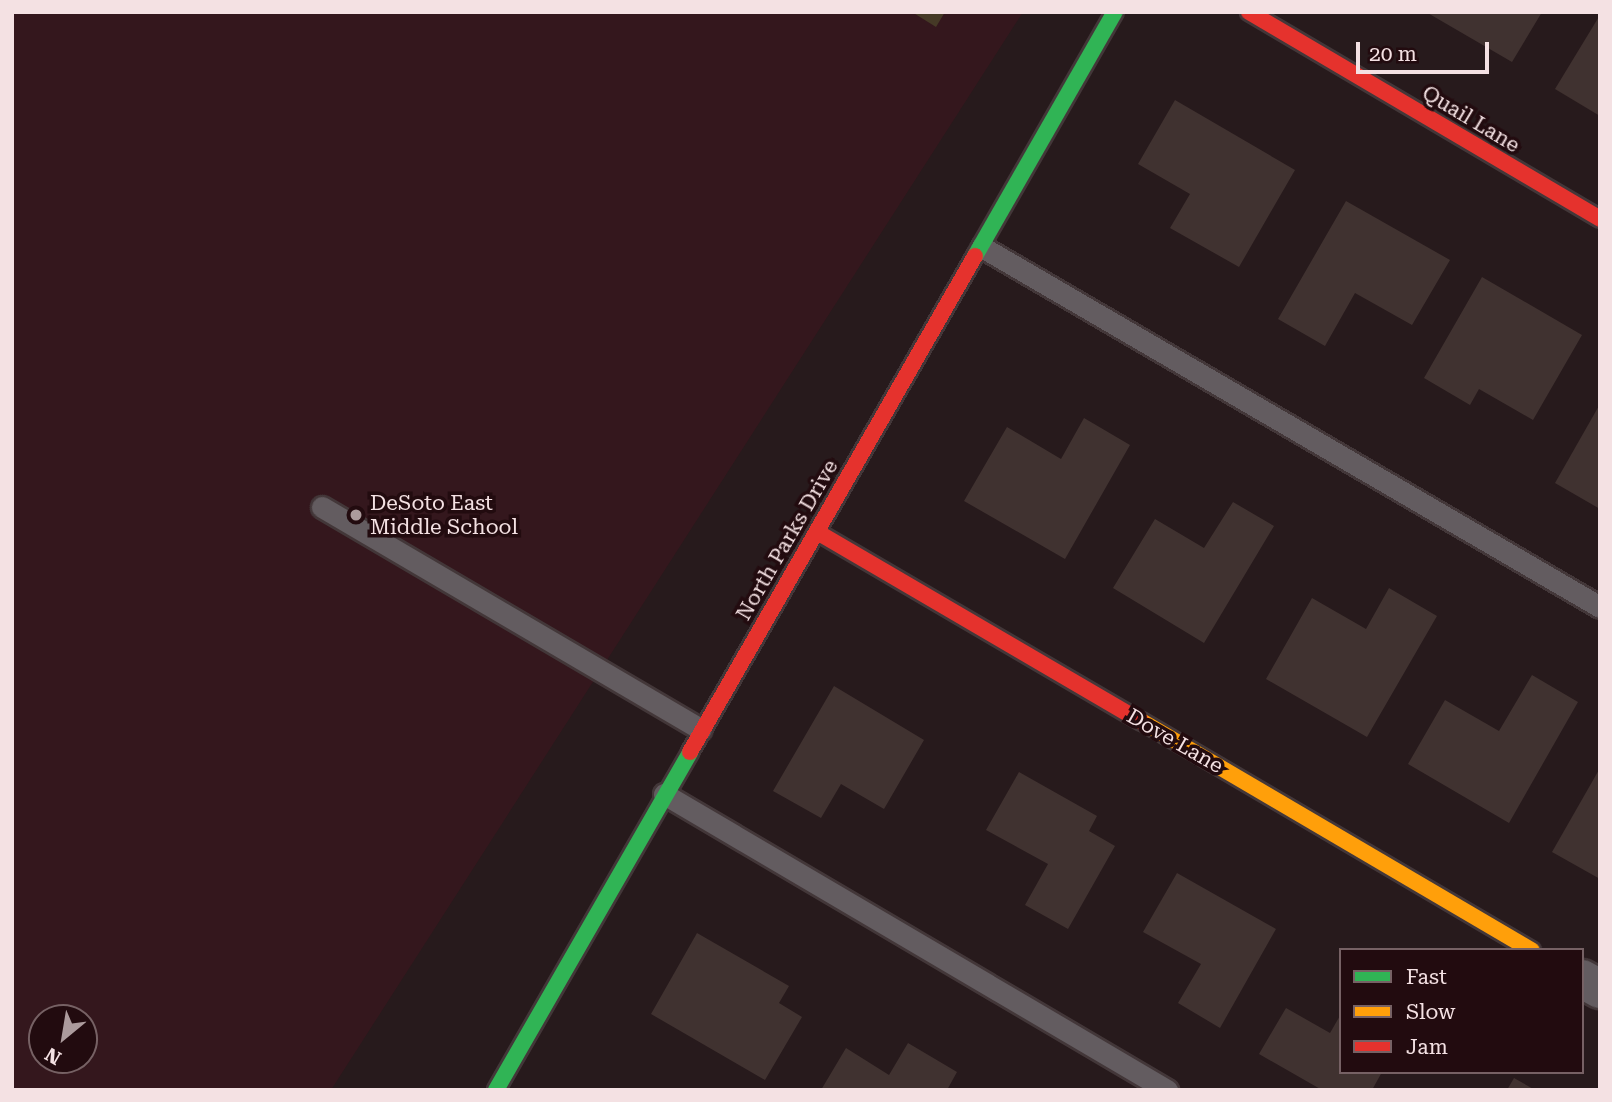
<!DOCTYPE html>
<html>
<head>
<meta charset="utf-8">
<style>
  body { margin:0 }
  #map { position:relative; width:1612px; height:1102px; overflow:hidden; background:#271a1c; font-family:"Roboto Serif",serif }
  div>[style] { position:absolute }
  [style*='--x'] { left:calc(var(--x)*1px); top:calc(var(--y)*1px); width:calc(var(--w)*1px); rotate:calc(var(--a)*1deg) }
  .built>* { inset:0; background:#34171d }
  .green>* { inset:0; background:#453926 }
  .building>* { inset:0; background:#403230 }
  .roads { filter:drop-shadow(2px 0 #433739) drop-shadow(-2px 0 #433739) drop-shadow(0 2px #433739) drop-shadow(0 -2px #433739) }
  .lane>* { height:21px; margin:-10.5px; padding:0 10.5px; transform-origin:10.5px; border-radius:10.5px; background:#635c60 }
  .street>* { height:38px; margin:-19px; padding:0 19px; transform-origin:19px; border-radius:19px; background:#635c60 }
  .fast>* { height:16px; margin:-8px; padding:0 8px; transform-origin:8px; border-radius:8px; background:#30b455 }
  .slow>* { height:16px; margin:-8px; padding:0 8px; transform-origin:8px; border-radius:8px; background:#ff9f0a }
  .jam>* { height:16px; margin:-8px; padding:0 8px; transform-origin:8px; border-radius:8px; background:#e5322d }
  .dots>* { width:19px; height:19px; translate:-50% -50%; box-sizing:border-box; border:4px solid #220b0f; border-radius:50% }
  span { translate:-50% -50%; white-space:nowrap; text-align:center; line-height:1.15; -webkit-text-stroke:7px #220b0f; paint-order:stroke }
  .street-label { font-size:21px; color:#f4e1e3 }
  .poi-label { font-size:21px; color:#f4e1e3 }
  .left { translate:0 -50%; text-align:left }
  .frame { position:absolute; inset:0; border:14px solid #f4e1e3; pointer-events:none }
  .legend { position:absolute; left:1339px; top:948px; width:245px; height:126px; box-sizing:border-box; background:#220b0f; border:2px solid #766164; margin:0; padding:9px 12px; list-style:none; font-size:21px; color:#f4e1e3 }
  .legend li { display:flex; align-items:center; gap:14px; height:35px }
  .legend b { width:35px; border:2px solid #766164 }
  .north { position:absolute; left:28px; top:1004px; width:70px; height:70px; box-sizing:border-box; background:#220b0f; border:2px solid #766164; border-radius:50%; rotate:210deg; font-size:19px; font-weight:700; line-height:28px; text-align:center; color:#f4e1e3 }
  .north::after { content:''; display:block; margin:auto; width:24px; height:32px; background:#ac9b9d; clip-path:polygon(50% 0,100% 100%,50% 72%,0 100%) }
  .scale { position:absolute; left:1356px; top:42px; width:133px; height:32px; box-sizing:border-box; border:4px solid #f4e1e3; border-top:0; padding-left:9px; font-size:21px; line-height:24px; white-space:nowrap; color:#f4e1e3; -webkit-text-stroke:5px #220b0f; paint-order:stroke }
</style>
</head>
<body>
<div id="map">
  <div class="built">
    <div style="clip-path:polygon(evenodd,12px 12px,1023px 12px,331px 1090px,12px 1090px,12px 12px,42px 1018px,84px 1018px,84px 1060px,42px 1060px,42px 1018px)"></div>
  </div>
  <div class="green">
    <div style="clip-path:polygon(912px 12px,945px 12px,936px 27px)"></div>
  </div>
  <div class="building">
    <div style="clip-path:polygon(1426px 12px,1542px 12px,1512px 62px)"></div>
    <div style="clip-path:polygon(1600px 15px,1600px 116px,1555px 89px)"></div>
    <div style="clip-path:polygon(1175px 100px,1295px 170px,1239px 267px,1170px 228px,1190px 194px,1138px 164px)"></div>
    <div style="clip-path:polygon(1346px 201px,1450px 260px,1412px 325px,1355px 293px,1325px 346px,1278px 319px)"></div>
    <div style="clip-path:polygon(1482px 277px,1582px 335px,1533px 420px,1479px 389px,1470px 405px,1424px 378px)"></div>
    <div style="clip-path:polygon(1600px 404px,1600px 509px,1555px 483px)"></div>
    <div style="clip-path:polygon(1084px 418px,1130px 445px,1065px 559px,964px 501px,1007px 427px,1061px 459px)"></div>
    <div style="clip-path:polygon(1233px 502px,1274px 526px,1204px 643px,1113px 588px,1155px 519px,1204px 548px)"></div>
    <div style="clip-path:polygon(1389px 588px,1437px 616px,1367px 737px,1266px 679px,1312px 598px,1366px 629px)"></div>
    <div style="clip-path:polygon(1532px 675px,1578px 702px,1509px 823px,1408px 764px,1445px 700px,1499px 731px)"></div>
    <div style="clip-path:polygon(834px 686px,924px 740px,884px 809px,841px 784px,821px 818px,773px 791px)"></div>
    <div style="clip-path:polygon(1600px 768px,1600px 879px,1552px 852px)"></div>
    <div style="clip-path:polygon(1019px 772px,1097px 816px,1089px 831px,1115px 846px,1068px 929px,1025px 905px,1048px 864px,986px 830px)"></div>
    <div style="clip-path:polygon(1177px 873px,1276px 929px,1220px 1028px,1178px 1003px,1201px 964px,1143px 932px)"></div>
    <div style="clip-path:polygon(697px 933px,789px 986px,779px 1003px,802px 1017px,765px 1080px,651px 1014px)"></div>
    <div style="clip-path:polygon(1286px 1008px,1330px 1033px,1341px 1014px,1341px 1072px,1382px 1072px,1372px 1090px,1322px 1090px,1259px 1054px)"></div>
    <div style="clip-path:polygon(908px 1043px,957px 1072px,947px 1090px,821px 1090px,846px 1048px,889px 1075px)"></div>
    <div style="clip-path:polygon(1514px 1078px,1535px 1090px,1507px 1090px)"></div>
  </div>
  <div class="roads">
    <div class="lane">
      <div style="--x:982;--y:247;--w:715;--a:30.22"></div>
      <div style="--x:322;--y:507;--w:439;--a:30.4"></div>
      <div style="--x:664;--y:794;--w:584;--a:30.48"></div>
    </div>
    <div class="street">
      <div style="--x:1582;--y:979;--w:21;--a:29"></div>
    </div>
    <div class="fast">
      <div style="--x:975;--y:256;--w:281;--a:-60.2"></div>
      <div style="--x:496;--y:1090;--w:390;--a:-60.1"></div>
    </div>
    <div class="slow">
      <div style="--x:1141;--y:721;--w:453;--a:30.4"></div>
    </div>
    <div class="jam">
      <div style="--x:1249;--y:12;--w:407;--a:30.5"></div>
      <div style="--x:817;--y:532;--w:375;--a:30.3"></div>
      <div style="--x:690;--y:752;--w:572;--a:-60.12"></div>
    </div>
  </div>
  <div class="dots">
    <div style="left:356px;top:515px;background:#ac9b9d"></div>
  </div>
  <div class="street-label">
    <span style="left:1471px;top:119px;rotate:31deg">Quail Lane</span>
    <span style="left:787px;top:540px;rotate:-60deg">North Parks Drive</span>
    <span style="left:1175px;top:741px;rotate:30deg">Dove Lane</span>
  </div>
  <div class="poi-label">
    <span class="left" style="left:370px;top:515px">DeSoto East<br>Middle School</span>
  </div>
  <div class="frame"></div>
  <ul class="legend">
  <li><b style="height:9px;background:#30b455"></b>Fast</li>
  <li><b style="height:9px;background:#ff9f0a"></b>Slow</li>
  <li><b style="height:9px;background:#e5322d"></b>Jam</li>
  </ul>
  <div class="north">N</div>
  <div class="scale">20 m</div>
</div>
</body>
</html>
